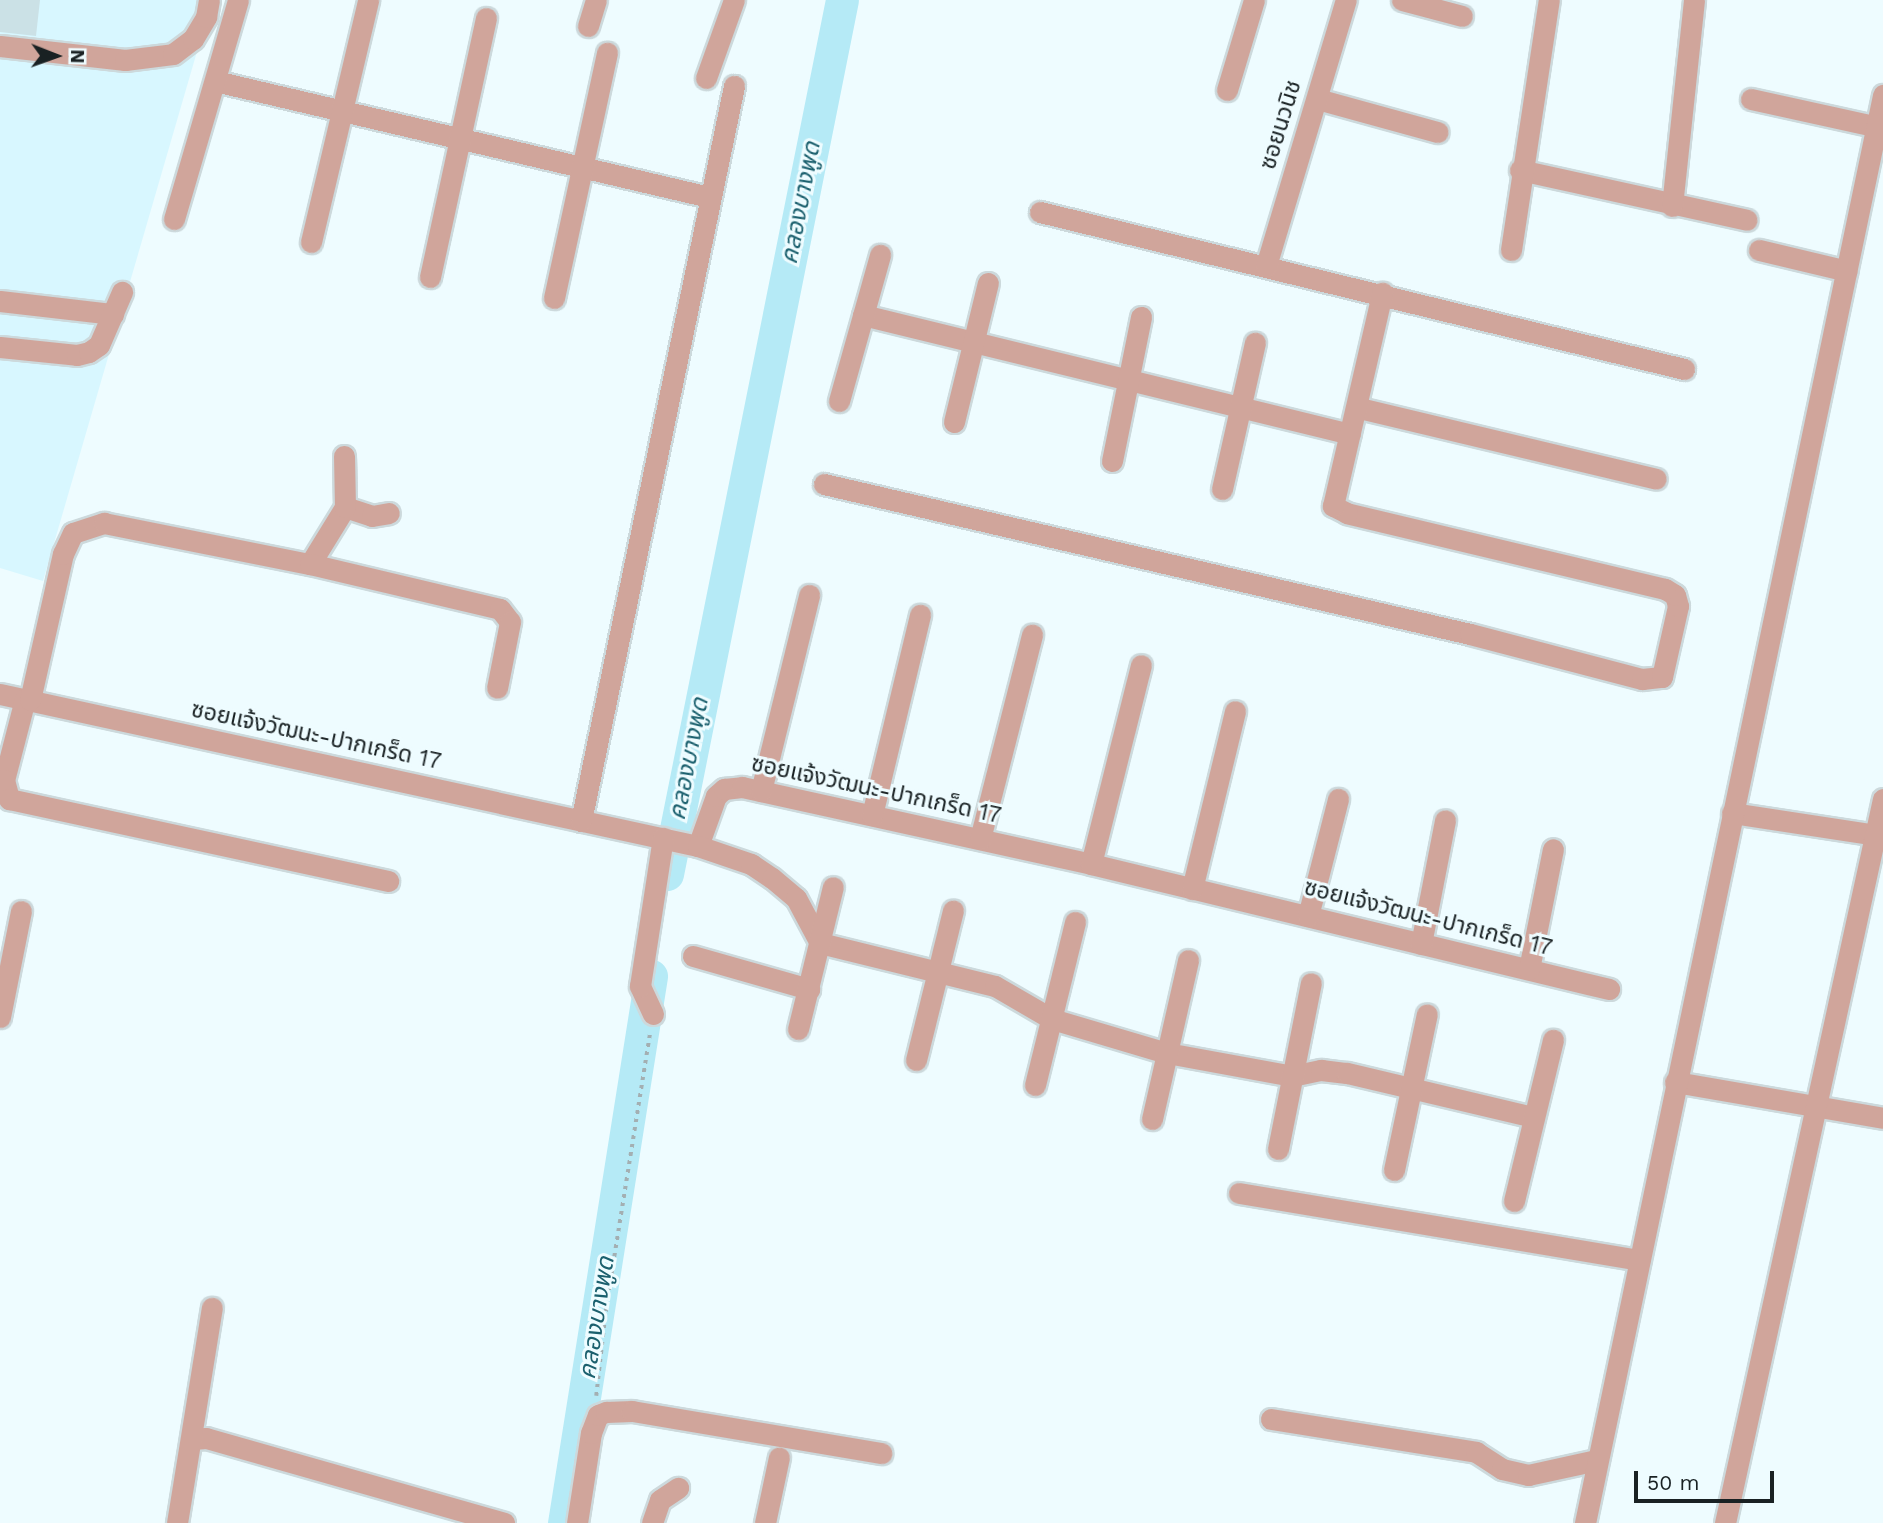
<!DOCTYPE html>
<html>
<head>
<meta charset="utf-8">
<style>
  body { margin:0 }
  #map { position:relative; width:1883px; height:1523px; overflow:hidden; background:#eefcff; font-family:"Work Sans","Noto Sans Thai",sans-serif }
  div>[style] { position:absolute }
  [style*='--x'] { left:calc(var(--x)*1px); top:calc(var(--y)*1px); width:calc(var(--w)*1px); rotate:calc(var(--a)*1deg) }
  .built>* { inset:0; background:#d8f7ff }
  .river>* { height:33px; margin:-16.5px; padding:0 16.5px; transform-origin:16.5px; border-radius:16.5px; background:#b5eaf6 }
  .building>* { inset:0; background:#cbe1e6 }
  .path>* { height:3.5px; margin-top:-1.75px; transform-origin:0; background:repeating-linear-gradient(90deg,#a3afb2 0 3.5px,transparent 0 8.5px) }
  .roads { filter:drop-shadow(2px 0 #ccd9dc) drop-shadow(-2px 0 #ccd9dc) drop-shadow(0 2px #ccd9dc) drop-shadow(0 -2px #ccd9dc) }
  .minor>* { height:21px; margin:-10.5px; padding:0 10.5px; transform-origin:10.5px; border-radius:10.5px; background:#d0a59b }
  span { translate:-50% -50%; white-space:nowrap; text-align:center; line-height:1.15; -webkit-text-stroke:6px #eefcff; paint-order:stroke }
  .street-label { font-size:23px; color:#192123 }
  .water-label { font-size:24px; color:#1b606e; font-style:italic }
  .north { position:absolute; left:21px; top:21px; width:70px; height:70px; -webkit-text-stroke:5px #eefcff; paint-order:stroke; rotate:91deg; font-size:19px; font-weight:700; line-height:28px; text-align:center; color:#192123 }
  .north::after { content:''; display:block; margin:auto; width:24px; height:32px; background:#192123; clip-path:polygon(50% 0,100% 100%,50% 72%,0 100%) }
  .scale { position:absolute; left:1634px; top:1471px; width:140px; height:32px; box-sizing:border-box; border:4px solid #192123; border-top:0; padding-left:9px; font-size:21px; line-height:24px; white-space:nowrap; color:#192123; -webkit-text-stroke:5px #eefcff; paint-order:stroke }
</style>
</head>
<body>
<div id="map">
  <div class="built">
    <div style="clip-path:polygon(0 0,212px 0,43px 581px,0 568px)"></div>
  </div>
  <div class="river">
    <div style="--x:667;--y:874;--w:891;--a:-78.68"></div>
    <div style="--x:564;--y:1523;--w:554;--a:-80.96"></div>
  </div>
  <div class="building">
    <div style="clip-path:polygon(0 0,40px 0,36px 36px,0 32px)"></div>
  </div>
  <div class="path">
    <div style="--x:596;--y:1396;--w:90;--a:-83.6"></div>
    <div style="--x:606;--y:1307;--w:278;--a:-80.9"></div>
  </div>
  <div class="roads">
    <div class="minor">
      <div style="--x:1402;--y:0;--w:62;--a:14.9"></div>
      <div style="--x:588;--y:26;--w:27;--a:-73"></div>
      <div style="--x:0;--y:46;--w:126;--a:6.4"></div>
      <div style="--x:125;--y:60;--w:48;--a:-7.1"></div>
      <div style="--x:173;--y:54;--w:25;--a:-37"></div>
      <div style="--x:193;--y:39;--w:26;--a:-59"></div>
      <div style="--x:206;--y:17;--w:17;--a:-80"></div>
      <div style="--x:706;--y:78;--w:83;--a:-70.3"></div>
      <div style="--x:215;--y:81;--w:507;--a:13.21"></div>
      <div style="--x:1227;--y:90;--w:94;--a:-73.3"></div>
      <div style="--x:1317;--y:99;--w:125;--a:15.3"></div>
      <div style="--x:1751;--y:99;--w:135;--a:12.4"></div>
      <div style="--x:1520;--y:170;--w:232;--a:12.4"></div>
      <div style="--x:1672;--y:206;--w:207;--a:-83.9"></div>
      <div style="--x:1040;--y:212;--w:663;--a:13.7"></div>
      <div style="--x:174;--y:219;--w:228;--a:-73.7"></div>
      <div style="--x:311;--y:242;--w:249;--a:-76.7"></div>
      <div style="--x:1511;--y:250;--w:253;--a:-81.4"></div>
      <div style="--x:1759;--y:250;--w:90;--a:13.4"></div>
      <div style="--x:1266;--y:266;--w:278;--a:-73.3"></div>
      <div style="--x:430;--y:277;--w:265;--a:-77.8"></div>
      <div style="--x:554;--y:298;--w:251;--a:-77.8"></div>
      <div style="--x:0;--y:301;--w:114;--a:6.6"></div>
      <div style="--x:863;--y:315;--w:501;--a:13.73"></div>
      <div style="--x:0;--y:347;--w:77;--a:5.9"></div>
      <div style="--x:77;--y:355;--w:12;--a:-14"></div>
      <div style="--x:89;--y:352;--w:12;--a:-35"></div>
      <div style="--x:99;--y:345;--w:58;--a:-66.5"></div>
      <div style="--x:839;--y:401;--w:152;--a:-74.3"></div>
      <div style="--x:1359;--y:408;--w:305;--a:13.4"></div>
      <div style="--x:954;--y:422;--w:143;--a:-76.3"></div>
      <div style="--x:1112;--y:461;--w:147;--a:-78.6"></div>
      <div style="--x:824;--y:484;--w:663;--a:13.07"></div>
      <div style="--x:1470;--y:634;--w:178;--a:14.7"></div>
      <div style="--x:1642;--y:679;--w:20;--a:-6"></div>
      <div style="--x:1662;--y:677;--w:73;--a:-77.3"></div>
      <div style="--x:1678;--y:606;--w:11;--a:-105"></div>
      <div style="--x:1675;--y:595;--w:12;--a:-149"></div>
      <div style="--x:1665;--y:589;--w:327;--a:-166.6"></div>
      <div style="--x:1347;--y:513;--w:16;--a:-153"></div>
      <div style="--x:1333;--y:506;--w:219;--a:-77"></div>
      <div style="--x:1222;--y:489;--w:150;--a:-77.3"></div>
      <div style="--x:345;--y:507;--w:28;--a:18"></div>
      <div style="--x:372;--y:516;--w:17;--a:-10"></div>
      <div style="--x:310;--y:564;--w:67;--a:-58.4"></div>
      <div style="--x:345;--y:507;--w:51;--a:-91.1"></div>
      <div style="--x:0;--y:694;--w:714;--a:12.29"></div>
      <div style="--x:698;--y:846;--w:53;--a:-70.2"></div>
      <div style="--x:716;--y:796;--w:11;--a:-41"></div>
      <div style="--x:724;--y:789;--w:18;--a:-6"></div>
      <div style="--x:742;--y:787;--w:357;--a:12.4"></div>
      <div style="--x:1091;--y:864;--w:533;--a:13.57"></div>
      <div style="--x:25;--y:699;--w:84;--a:104.5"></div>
      <div style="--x:4;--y:780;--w:20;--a:75"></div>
      <div style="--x:9;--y:799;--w:388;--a:12.2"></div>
      <div style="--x:30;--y:700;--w:150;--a:-77.3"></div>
      <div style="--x:63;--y:554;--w:23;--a:-65"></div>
      <div style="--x:73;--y:533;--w:33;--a:-18"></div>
      <div style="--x:104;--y:523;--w:210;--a:11.3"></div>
      <div style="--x:310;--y:564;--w:195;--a:13.3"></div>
      <div style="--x:500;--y:609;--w:16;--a:52"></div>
      <div style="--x:510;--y:622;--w:67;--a:101.1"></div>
      <div style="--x:761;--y:791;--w:202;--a:-76.2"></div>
      <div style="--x:1732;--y:813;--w:153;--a:8.7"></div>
      <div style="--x:872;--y:815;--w:206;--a:-76.5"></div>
      <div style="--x:581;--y:821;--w:751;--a:-78.24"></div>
      <div style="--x:980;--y:839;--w:211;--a:-75.7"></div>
      <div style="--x:698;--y:846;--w:56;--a:18.8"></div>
      <div style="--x:751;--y:864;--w:25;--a:34"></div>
      <div style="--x:772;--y:878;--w:31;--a:40"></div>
      <div style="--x:796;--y:898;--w:51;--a:61.9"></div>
      <div style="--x:820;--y:943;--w:180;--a:13.8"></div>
      <div style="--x:995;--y:986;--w:66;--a:30.1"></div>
      <div style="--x:1052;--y:1019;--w:120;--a:16.5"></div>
      <div style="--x:1167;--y:1053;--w:127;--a:10.4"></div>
      <div style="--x:1292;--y:1076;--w:30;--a:-12"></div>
      <div style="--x:1321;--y:1070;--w:26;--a:7"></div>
      <div style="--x:1347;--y:1073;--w:191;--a:13.3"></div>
      <div style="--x:1091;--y:864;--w:205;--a:-75.9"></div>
      <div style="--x:1192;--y:889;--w:183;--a:-76.4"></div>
      <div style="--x:1308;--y:916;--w:121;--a:-75.6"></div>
      <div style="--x:1421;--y:944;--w:126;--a:-79"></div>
      <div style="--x:693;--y:956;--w:121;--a:15.9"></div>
      <div style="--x:1529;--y:969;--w:122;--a:-78.7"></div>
      <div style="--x:653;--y:1014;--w:31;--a:-115"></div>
      <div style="--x:640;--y:986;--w:150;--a:-81.2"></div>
      <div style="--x:0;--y:1017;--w:108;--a:-78.8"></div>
      <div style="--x:798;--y:1029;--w:146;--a:-76.2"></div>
      <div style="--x:916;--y:1060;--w:154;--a:-76.1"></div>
      <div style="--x:1675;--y:1082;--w:211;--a:9.8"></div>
      <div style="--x:1035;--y:1085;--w:168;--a:-76.2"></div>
      <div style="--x:1152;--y:1119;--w:163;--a:-77.2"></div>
      <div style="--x:1278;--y:1149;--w:169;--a:-78.8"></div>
      <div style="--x:1394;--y:1170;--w:159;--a:-78.1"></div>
      <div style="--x:1239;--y:1193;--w:406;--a:9.5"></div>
      <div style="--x:1514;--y:1201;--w:166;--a:-76.4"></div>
      <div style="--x:1271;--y:1419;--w:208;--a:9.1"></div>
      <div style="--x:1476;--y:1452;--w:31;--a:33"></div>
      <div style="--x:1502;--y:1469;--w:27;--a:13"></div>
      <div style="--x:1528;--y:1475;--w:71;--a:-12.3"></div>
      <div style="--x:193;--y:1439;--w:13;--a:-4"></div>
      <div style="--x:206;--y:1438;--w:310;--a:15.9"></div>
      <div style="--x:177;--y:1523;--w:218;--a:-80.8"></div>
      <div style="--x:577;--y:1523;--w:91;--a:-81.2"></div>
      <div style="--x:591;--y:1433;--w:19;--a:-69"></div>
      <div style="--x:598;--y:1415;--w:9;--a:-21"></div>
      <div style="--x:606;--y:1412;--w:26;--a:-2"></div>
      <div style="--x:632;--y:1411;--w:253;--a:9.6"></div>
      <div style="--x:652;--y:1523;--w:24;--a:-71"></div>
      <div style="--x:660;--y:1500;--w:22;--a:-34"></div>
      <div style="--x:765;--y:1523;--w:67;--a:-78"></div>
      <div style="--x:1585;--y:1523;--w:1459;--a:-78.21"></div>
      <div style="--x:1725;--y:1523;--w:741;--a:-77.69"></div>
    </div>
  </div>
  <div class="street-label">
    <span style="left:1281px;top:125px;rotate:-73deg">ซอยนวนิช</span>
    <span style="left:316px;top:736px;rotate:12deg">ซอยแจ้งวัฒนะ-ปากเกร็ด 17</span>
    <span style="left:876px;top:790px;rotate:12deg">ซอยแจ้งวัฒนะ-ปากเกร็ด 17</span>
    <span style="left:1428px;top:918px;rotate:14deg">ซอยแจ้งวัฒนะ-ปากเกร็ด 17</span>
  </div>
  <div class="water-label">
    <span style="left:801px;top:203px;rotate:-79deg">คลองบางพูด</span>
    <span style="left:689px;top:759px;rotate:-79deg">คลองบางพูด</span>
    <span style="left:597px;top:1318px;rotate:-81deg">คลองบางพูด</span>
  </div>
  <div class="north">N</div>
  <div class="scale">50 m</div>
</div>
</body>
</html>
